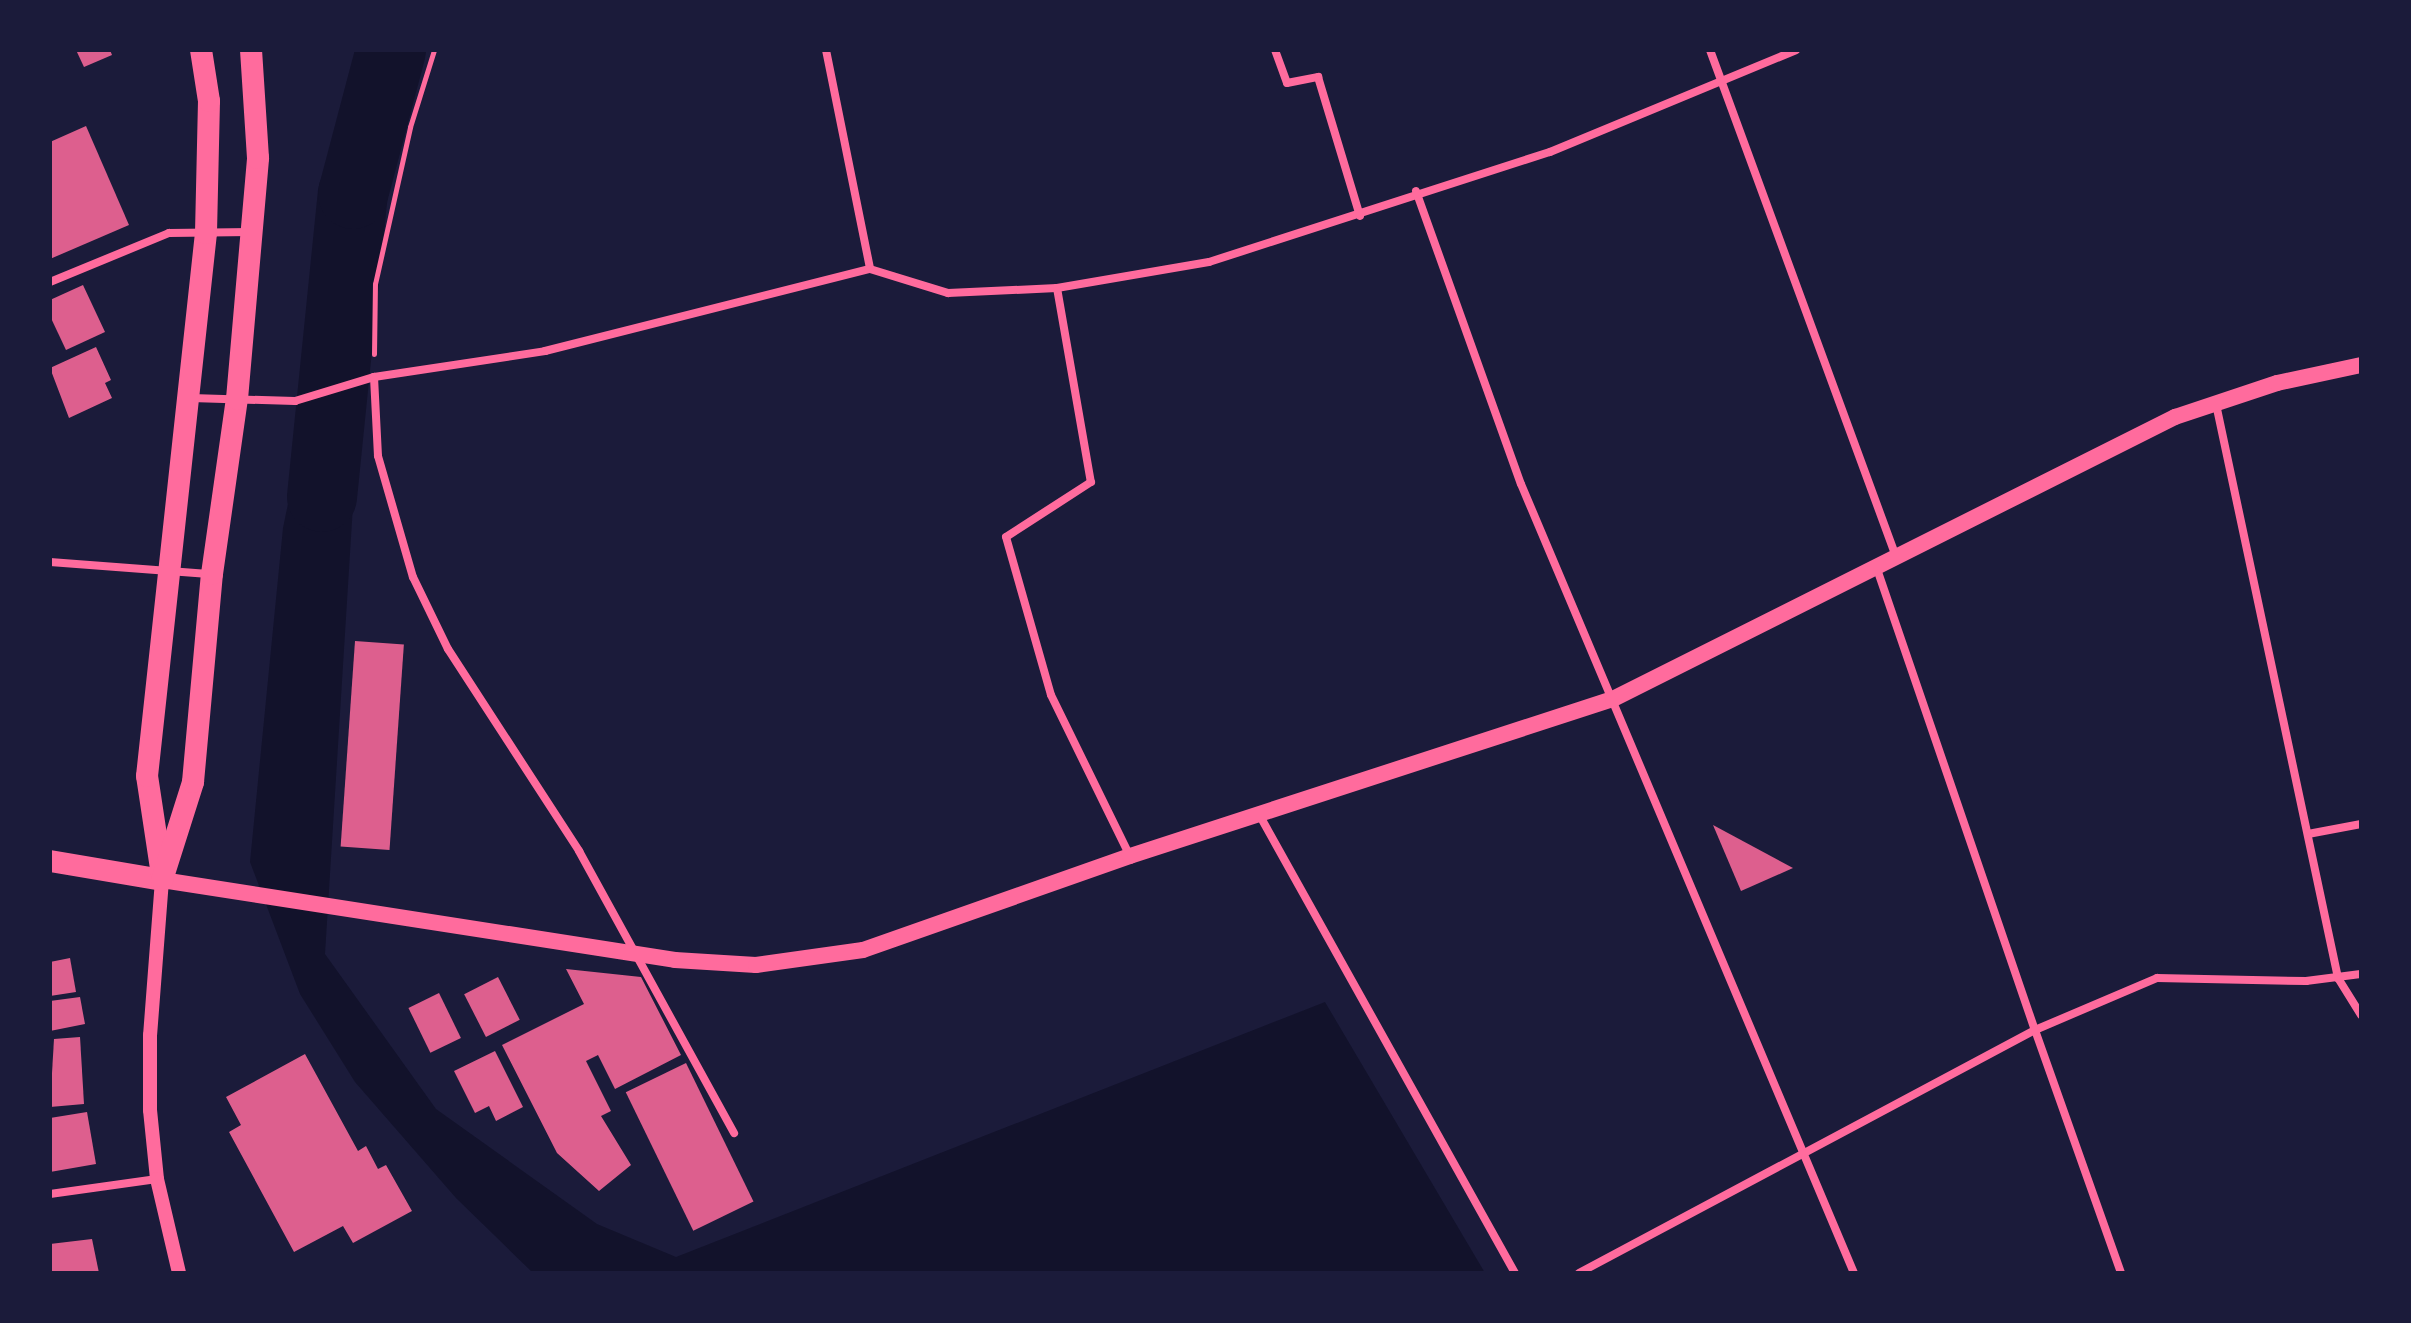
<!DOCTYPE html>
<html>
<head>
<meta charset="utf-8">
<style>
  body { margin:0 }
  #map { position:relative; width:2411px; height:1323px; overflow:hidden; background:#1b1b3a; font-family:Cabin,sans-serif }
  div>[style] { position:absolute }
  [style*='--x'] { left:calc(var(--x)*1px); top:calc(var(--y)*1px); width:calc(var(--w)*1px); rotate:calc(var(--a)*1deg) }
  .water>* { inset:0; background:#12122b }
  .river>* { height:70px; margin:-35px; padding:0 35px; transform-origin:35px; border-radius:35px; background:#12122b }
  .building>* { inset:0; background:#dd5f8e; transform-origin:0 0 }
  .path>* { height:5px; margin:-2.5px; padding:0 2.5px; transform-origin:2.5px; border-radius:2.5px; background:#ff6b9d }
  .minor>* { height:8px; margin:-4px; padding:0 4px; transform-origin:4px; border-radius:4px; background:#ff6b9d }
  .tertiary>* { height:14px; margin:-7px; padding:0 7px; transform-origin:7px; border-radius:7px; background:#ff6b9d }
  .secondary>* { height:16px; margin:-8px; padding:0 8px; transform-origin:8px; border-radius:8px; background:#ff6b9d }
  .trunk>* { height:22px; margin:-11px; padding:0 11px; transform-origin:11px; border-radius:11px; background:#ff6b9d }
  span { translate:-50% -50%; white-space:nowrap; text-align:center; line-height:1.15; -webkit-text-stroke:7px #1b1b3a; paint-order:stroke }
  .frame { position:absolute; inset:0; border:52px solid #1b1b3a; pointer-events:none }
</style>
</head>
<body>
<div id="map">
  <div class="water">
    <div style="clip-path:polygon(360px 393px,325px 954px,436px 1109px,597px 1224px,676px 1257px,1325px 1002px,1485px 1273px,533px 1273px,456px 1198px,355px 1082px,300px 994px,250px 862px,283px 528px,307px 411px)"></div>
  </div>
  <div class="river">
    <div style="--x:322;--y:497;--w:305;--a:-84.2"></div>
    <div style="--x:353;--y:194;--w:149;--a:-75.2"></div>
  </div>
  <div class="building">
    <div style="clip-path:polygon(76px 50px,110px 50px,112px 55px,84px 67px)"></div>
    <div style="clip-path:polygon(86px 126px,129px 225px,50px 259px,50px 142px)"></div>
    <div style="clip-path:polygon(83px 285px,105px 332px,66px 350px,50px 316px,50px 300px)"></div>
    <div style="clip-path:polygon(96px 347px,111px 380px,105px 383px,112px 398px,69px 418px,50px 368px)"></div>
    <div style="left:355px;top:641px;width:49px;height:206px;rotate:4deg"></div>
    <div style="clip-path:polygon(1713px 825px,1793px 868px,1741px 891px)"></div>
    <div style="clip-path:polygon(70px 958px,76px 992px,50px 996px,50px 962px)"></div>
    <div style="clip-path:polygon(566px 969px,641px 977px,681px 1055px,615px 1089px,598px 1055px,586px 1061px,611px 1111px,601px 1116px,631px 1165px,599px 1191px,557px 1153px,502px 1045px,584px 1004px)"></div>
    <div style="left:498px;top:977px;width:48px;height:38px;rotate:63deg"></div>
    <div style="left:439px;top:993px;width:50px;height:34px;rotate:64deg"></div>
    <div style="clip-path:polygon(80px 997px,85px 1024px,50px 1031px,50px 1001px)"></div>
    <div style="clip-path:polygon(80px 1037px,84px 1104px,50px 1107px,54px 1039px)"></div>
    <div style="clip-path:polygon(495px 1051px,523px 1107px,496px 1121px,489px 1106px,475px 1113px,454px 1071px)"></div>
    <div style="clip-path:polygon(305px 1054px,358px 1151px,366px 1146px,378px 1169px,386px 1165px,412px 1211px,353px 1243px,343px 1226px,294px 1252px,229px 1132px,241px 1125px,226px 1097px)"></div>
    <div style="left:686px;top:1063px;width:154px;height:67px;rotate:64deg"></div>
    <div style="clip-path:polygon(87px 1112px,96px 1164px,50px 1172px,50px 1118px)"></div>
    <div style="clip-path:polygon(92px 1239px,99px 1273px,50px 1273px,50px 1244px)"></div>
  </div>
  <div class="path">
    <div style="--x:374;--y:354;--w:70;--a:-89.2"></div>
    <div style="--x:375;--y:284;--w:161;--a:-77.4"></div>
    <div style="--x:410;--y:127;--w:81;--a:-72.7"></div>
  </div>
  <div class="minor">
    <div style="--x:826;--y:50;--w:223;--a:78.6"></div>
    <div style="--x:1275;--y:50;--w:35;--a:70"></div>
    <div style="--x:1287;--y:83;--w:32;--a:-11"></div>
    <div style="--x:1318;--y:77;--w:145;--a:73.2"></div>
    <div style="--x:1710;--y:50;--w:537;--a:69.84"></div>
    <div style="--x:1416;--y:191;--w:311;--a:70.3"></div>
    <div style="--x:1521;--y:484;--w:856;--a:67.12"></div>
    <div style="--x:50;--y:282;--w:129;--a:-22.4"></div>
    <div style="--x:169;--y:233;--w:82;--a:-0.7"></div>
    <div style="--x:1057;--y:288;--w:197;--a:80.1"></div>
    <div style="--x:1091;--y:482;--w:101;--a:147.1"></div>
    <div style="--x:1006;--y:537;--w:164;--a:74.1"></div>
    <div style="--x:1051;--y:695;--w:179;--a:63.9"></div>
    <div style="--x:374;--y:377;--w:79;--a:87.1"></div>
    <div style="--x:378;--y:456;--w:126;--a:73.9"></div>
    <div style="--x:413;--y:577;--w:80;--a:64.1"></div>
    <div style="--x:448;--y:649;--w:241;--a:57"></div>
    <div style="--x:579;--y:851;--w:322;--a:61.2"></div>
    <div style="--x:191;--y:398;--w:104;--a:1.7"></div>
    <div style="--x:295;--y:401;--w:83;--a:-16.9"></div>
    <div style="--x:374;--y:377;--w:173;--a:-8.6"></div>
    <div style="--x:545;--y:351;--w:335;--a:-14.2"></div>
    <div style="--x:870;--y:269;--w:82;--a:17.1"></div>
    <div style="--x:948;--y:293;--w:109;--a:-2.6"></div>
    <div style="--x:1057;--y:288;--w:154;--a:-9.7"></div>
    <div style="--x:1209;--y:262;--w:358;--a:-17.9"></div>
    <div style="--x:1550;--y:152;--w:266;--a:-22.5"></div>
    <div style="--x:2216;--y:404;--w:587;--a:78"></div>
    <div style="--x:2338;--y:978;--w:44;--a:58.1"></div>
    <div style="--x:50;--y:562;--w:159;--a:4.3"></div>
    <div style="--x:1876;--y:566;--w:490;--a:71.1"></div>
    <div style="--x:2035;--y:1030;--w:133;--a:-23.1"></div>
    <div style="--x:2157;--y:978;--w:149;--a:1.2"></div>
    <div style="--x:2306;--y:981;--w:55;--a:-7.3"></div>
    <div style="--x:1260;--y:816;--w:523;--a:60.84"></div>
    <div style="--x:2308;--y:834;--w:54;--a:-10.7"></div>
    <div style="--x:50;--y:1194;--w:108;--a:-8"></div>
    <div style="--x:1579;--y:1273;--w:517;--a:-28.05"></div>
    <div style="--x:2035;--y:1030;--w:258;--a:70.5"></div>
  </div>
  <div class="tertiary">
    <div style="--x:162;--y:880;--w:155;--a:94.4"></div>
    <div style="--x:150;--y:1035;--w:75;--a:90"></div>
    <div style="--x:150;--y:1110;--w:69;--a:84.2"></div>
    <div style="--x:157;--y:1179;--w:97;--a:76.8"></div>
  </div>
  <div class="secondary">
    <div style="--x:162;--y:880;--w:519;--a:8.86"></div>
    <div style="--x:675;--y:960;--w:81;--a:3.5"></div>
    <div style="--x:756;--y:965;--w:108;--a:-8"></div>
    <div style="--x:863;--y:950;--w:283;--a:-19.4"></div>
    <div style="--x:1130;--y:856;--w:508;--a:-18.01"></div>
    <div style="--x:1613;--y:699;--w:629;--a:-26.65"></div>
    <div style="--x:2175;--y:417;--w:108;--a:-18.4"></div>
    <div style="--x:2277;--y:383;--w:86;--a:-12.1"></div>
  </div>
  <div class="trunk">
    <div style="--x:50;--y:861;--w:114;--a:9.6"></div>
    <div style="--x:162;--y:875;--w:100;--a:-98.6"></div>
    <div style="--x:147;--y:776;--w:546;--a:-83.8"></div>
    <div style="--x:206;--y:233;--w:132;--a:-88.7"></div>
    <div style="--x:209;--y:101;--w:52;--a:-98.9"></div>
    <div style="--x:162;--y:880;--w:103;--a:-72.4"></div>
    <div style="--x:193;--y:782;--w:209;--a:-84.8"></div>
    <div style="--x:212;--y:574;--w:177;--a:-81.9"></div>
    <div style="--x:237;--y:399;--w:242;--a:-85"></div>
    <div style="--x:258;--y:158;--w:108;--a:-93.7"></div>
  </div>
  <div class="frame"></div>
</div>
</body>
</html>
